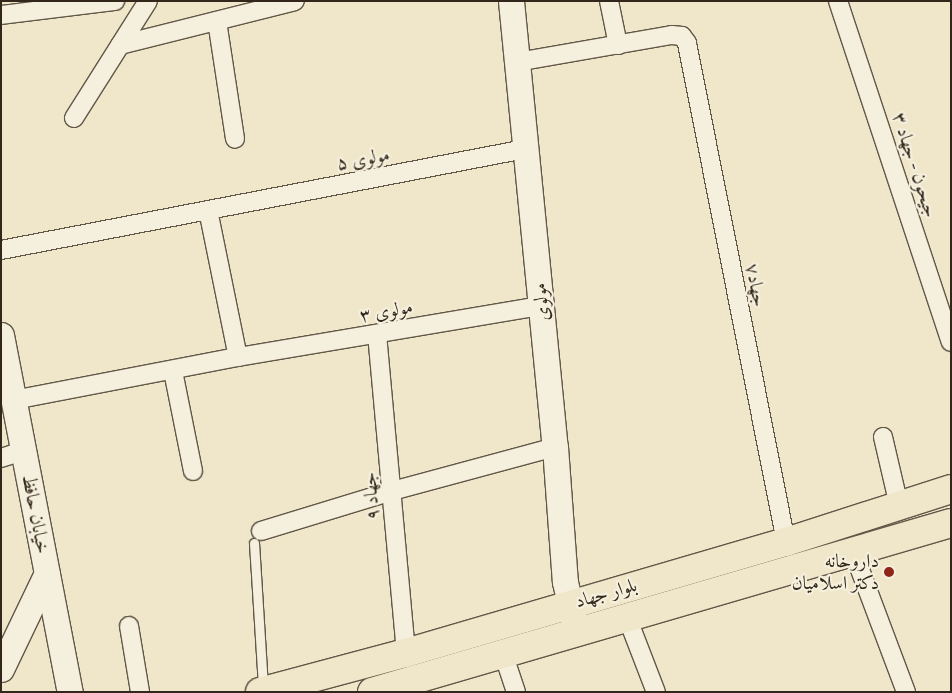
<!DOCTYPE html>
<html>
<head>
<meta charset="utf-8">
<style>
  body { margin:0 }
  #map { position:relative; width:952px; height:693px; overflow:hidden; background:#f0e6ca; font-family:"Gentium Book Plus",Amiri,serif }
  div>[style] { position:absolute }
  [style*='--x'] { left:calc(var(--x)*1px); top:calc(var(--y)*1px); width:calc(var(--w)*1px); rotate:calc(var(--a)*1deg) }
  .roads { filter:drop-shadow(1px 0 #625747) drop-shadow(-1px 0 #625747) drop-shadow(0 1px #625747) drop-shadow(0 -1px #625747) }
  .lane>* { height:9px; margin:-4.5px; padding:0 4.5px; transform-origin:4.5px; border-radius:4.5px; background:#f5efdd }
  .street>* { height:18px; margin:-9px; padding:0 9px; transform-origin:9px; border-radius:9px; background:#f5efdd }
  .secondary>* { height:25px; margin:-12.5px; padding:0 12.5px; transform-origin:12.5px; border-radius:12.5px; background:#f5efdd }
  .primary>* { height:28px; margin:-14px; padding:0 14px; transform-origin:14px; border-radius:14px; background:#f0e6ca }
  .dots>* { width:14px; height:14px; translate:-50% -50%; box-sizing:border-box; border:2px solid #f5efdd; border-radius:50% }
  span { translate:-50% -50%; white-space:nowrap; text-align:center; line-height:1.15; -webkit-text-stroke:4.5px #f5efdd; paint-order:stroke }
  .street-label { font-size:19px; color:#33271b }
  .poi-label { font-size:19px; color:#33271b }
  .right { translate:-100% -50%; text-align:right }
  .frame { position:absolute; inset:0; border:2px solid #33271b; pointer-events:none }
</style>
</head>
<body>
<div id="map">
  <div class="roads">
    <div class="lane">
      <div style="--x:254;--y:543;--w:145;--a:86.4"></div>
    </div>
    <div class="street">
      <div style="--x:609;--y:1;--w:45;--a:78.4"></div>
      <div style="--x:838;--y:1;--w:359;--a:71.7"></div>
      <div style="--x:1;--y:15;--w:115;--a:-7"></div>
      <div style="--x:217;--y:21;--w:119;--a:81.3"></div>
      <div style="--x:120;--y:45;--w:180;--a:-14.1"></div>
      <div style="--x:517;--y:62;--w:157;--a:-9.9"></div>
      <div style="--x:672;--y:35;--w:10;--a:6"></div>
      <div style="--x:682;--y:36;--w:9;--a:54"></div>
      <div style="--x:687;--y:43;--w:509;--a:78.78"></div>
      <div style="--x:74;--y:118;--w:138;--a:-57.7"></div>
      <div style="--x:208;--y:210;--w:150;--a:78.5"></div>
      <div style="--x:1;--y:250;--w:534;--a:-10.91"></div>
      <div style="--x:377;--y:334;--w:320;--a:84.8"></div>
      <div style="--x:173;--y:371;--w:102;--a:78.7"></div>
      <div style="--x:14;--y:400;--w:228;--a:-10.9"></div>
      <div style="--x:238;--y:357;--w:307;--a:-9.6"></div>
      <div style="--x:883;--y:437;--w:71;--a:76.9"></div>
      <div style="--x:1;--y:458;--w:23;--a:-18"></div>
      <div style="--x:261;--y:531;--w:137;--a:-17"></div>
      <div style="--x:392;--y:491;--w:169;--a:-15.1"></div>
      <div style="--x:853;--y:551;--w:151;--a:69.4"></div>
      <div style="--x:627;--y:617;--w:80;--a:68.9"></div>
      <div style="--x:129;--y:626;--w:67;--a:80.5"></div>
      <div style="--x:503;--y:653;--w:41;--a:71.6"></div>
    </div>
    <div class="secondary">
      <div style="--x:511;--y:1;--w:448;--a:84.4"></div>
      <div style="--x:555;--y:447;--w:135;--a:85.8"></div>
      <div style="--x:565;--y:582;--w:44;--a:76.9"></div>
      <div style="--x:1;--y:335;--w:364;--a:79.1"></div>
      <div style="--x:1;--y:669;--w:106;--a:-64.4"></div>
    </div>
    <div class="primary">
      <div style="--x:260;--y:692;--w:151;--a:-15"></div>
      <div style="--x:406;--y:653;--w:396;--a:-16.3"></div>
      <div style="--x:786;--y:542;--w:173;--a:-17.8"></div>
      <div style="--x:372;--y:692;--w:603;--a:-16.27"></div>
    </div>
  </div>
  <div class="dots">
    <div style="left:889px;top:572px;background:#8f2418"></div>
  </div>
  <div class="street-label">
    <span style="left:363px;top:159px;rotate:-11deg">مولوی ۵</span>
    <span style="left:915px;top:165px;rotate:72deg">جیحون - جهاد ۳</span>
    <span style="left:756px;top:285px;rotate:79deg">جهاد۷</span>
    <span style="left:541px;top:302px;rotate:-96deg">مولوی</span>
    <span style="left:386px;top:311px;rotate:-10deg">مولوی ۳</span>
    <span style="left:371px;top:496px;rotate:-95deg">جهاد ۹</span>
    <span style="left:36px;top:514px;rotate:79deg">خیابان حافظ</span>
    <span style="left:606px;top:593px;rotate:-16deg">بلوار جهاد</span>
  </div>
  <div class="poi-label">
    <span class="right" style="left:879px;top:572px">داروخانه<br>دکتر اسلامیان</span>
  </div>
  <div class="frame"></div>
</div>
</body>
</html>
